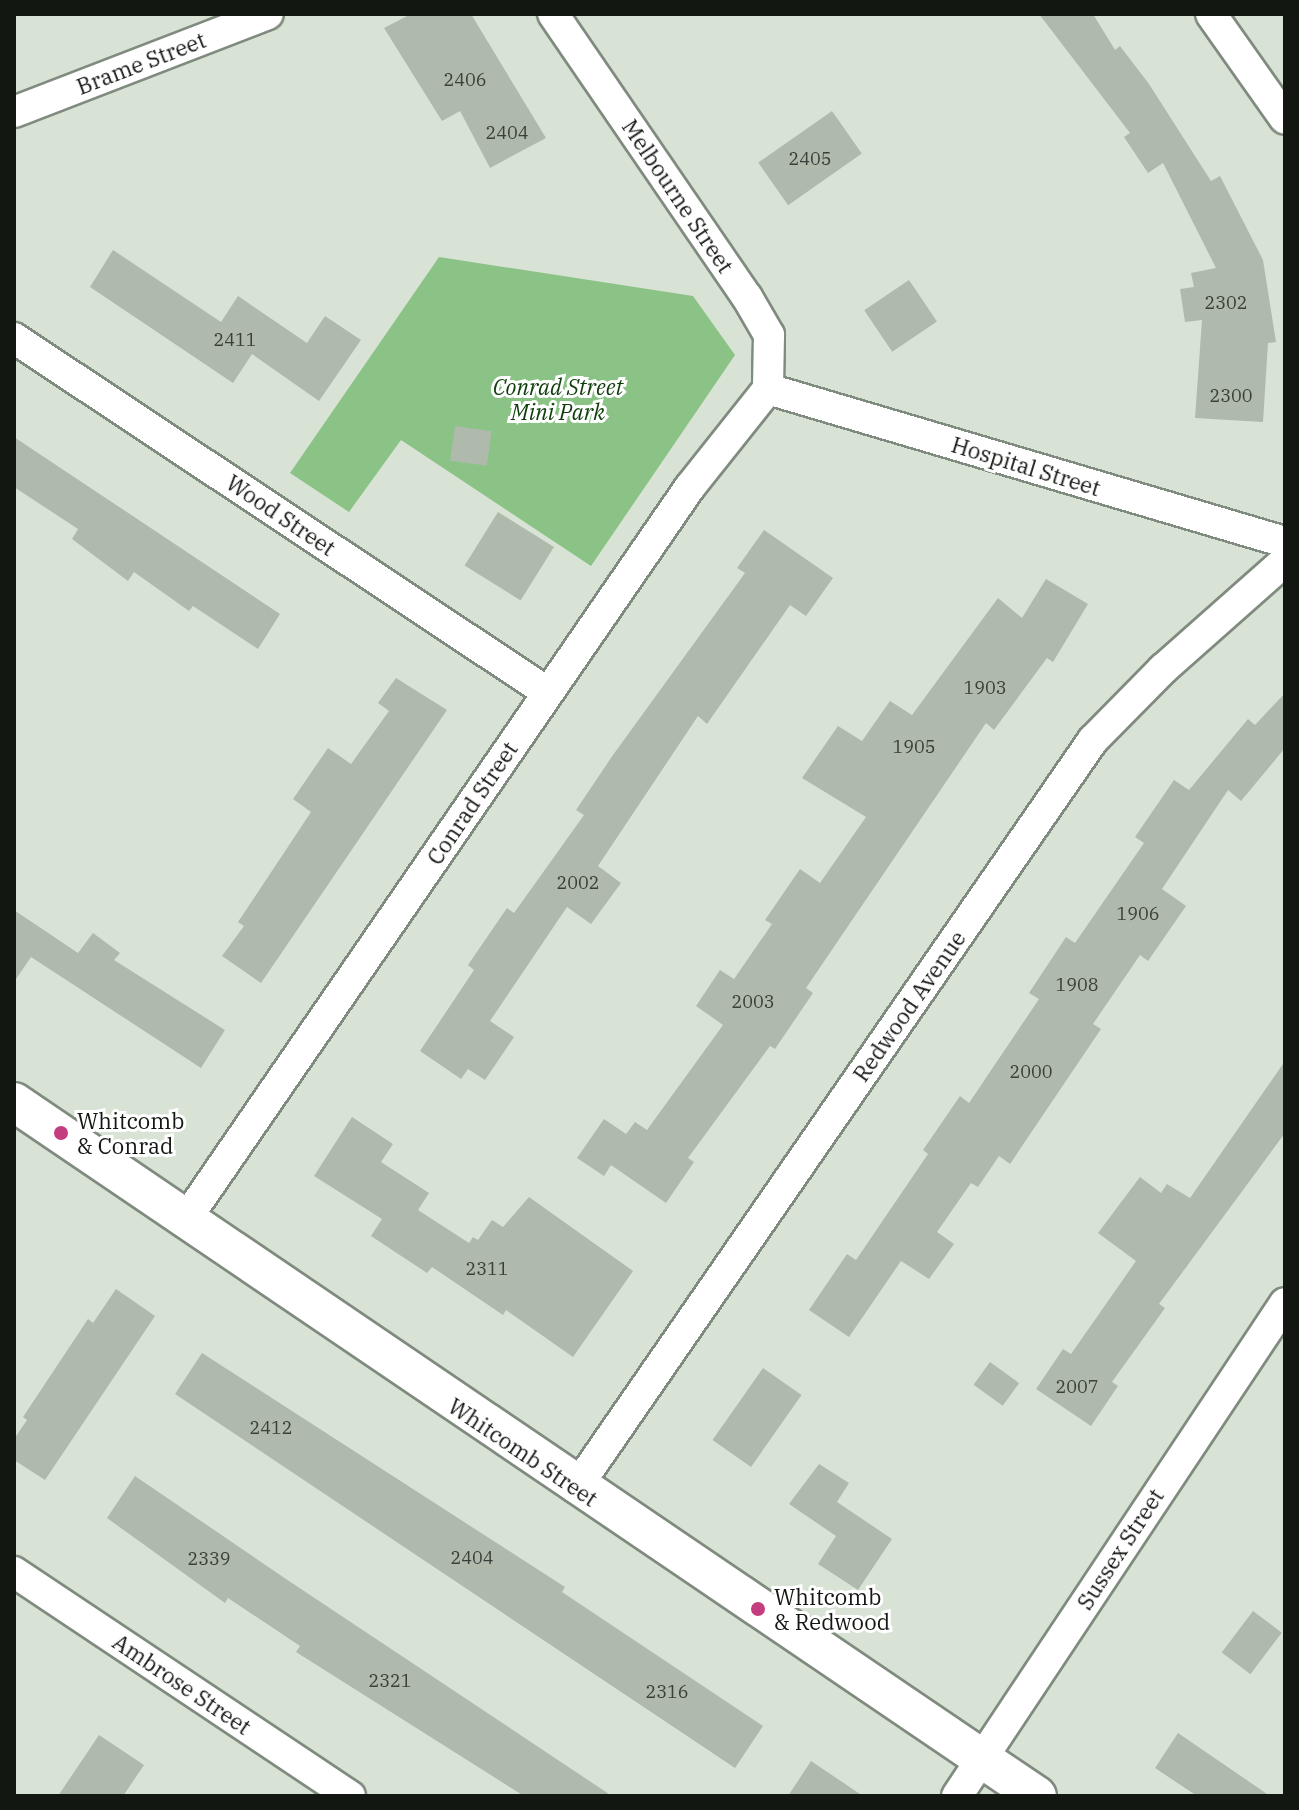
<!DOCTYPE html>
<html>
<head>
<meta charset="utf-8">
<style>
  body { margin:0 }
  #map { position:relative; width:1299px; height:1810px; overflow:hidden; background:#d8e3d6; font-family:"IBM Plex Serif",serif }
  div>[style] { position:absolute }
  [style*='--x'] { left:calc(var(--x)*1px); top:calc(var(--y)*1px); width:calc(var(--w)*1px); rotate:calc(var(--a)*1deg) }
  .green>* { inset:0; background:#8bc285 }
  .building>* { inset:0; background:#afbaad; transform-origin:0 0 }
  .roads { filter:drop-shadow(2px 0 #808b7f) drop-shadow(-2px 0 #808b7f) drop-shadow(0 2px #808b7f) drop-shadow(0 -2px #808b7f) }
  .minor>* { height:30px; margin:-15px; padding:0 15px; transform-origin:15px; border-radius:15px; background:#fff }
  .tertiary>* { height:38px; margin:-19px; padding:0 19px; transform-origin:19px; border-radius:19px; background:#fff }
  .dots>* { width:22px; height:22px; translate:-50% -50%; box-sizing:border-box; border:4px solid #fff; border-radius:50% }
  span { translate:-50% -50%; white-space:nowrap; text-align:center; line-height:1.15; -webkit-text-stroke:6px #fff; paint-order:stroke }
  .number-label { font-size:18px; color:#3a4039 }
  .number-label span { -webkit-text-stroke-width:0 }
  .street-label { font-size:22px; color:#131712 }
  .park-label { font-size:22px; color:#0f3e0b; font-style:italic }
  .poi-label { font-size:22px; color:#131712 }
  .left { translate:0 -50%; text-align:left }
  .frame { position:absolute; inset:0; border:16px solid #131712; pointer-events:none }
</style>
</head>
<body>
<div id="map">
  <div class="green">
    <div style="clip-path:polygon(439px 257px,693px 296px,735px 355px,591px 566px,401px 440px,349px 512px,290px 473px)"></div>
  </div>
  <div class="building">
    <div style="clip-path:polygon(411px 14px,471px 14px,546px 138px,490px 168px,460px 111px,442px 121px,384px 28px)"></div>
    <div style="clip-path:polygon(1039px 14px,1093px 14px,1115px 50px,1120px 46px,1149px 84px,1211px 181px,1220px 176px,1263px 260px,1276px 342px,1268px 343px,1263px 422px,1195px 418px,1202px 320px,1185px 322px,1180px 289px,1194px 287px,1191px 273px,1216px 268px,1163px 163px,1148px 173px,1124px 137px,1130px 133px)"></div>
    <div style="left:832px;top:111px;width:52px;height:90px;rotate:55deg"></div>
    <div style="clip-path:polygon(113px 250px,221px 322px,238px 296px,307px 343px,325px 316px,361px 340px,319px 401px,252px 354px,233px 383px,90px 287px)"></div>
    <div style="left:909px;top:280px;width:50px;height:54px;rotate:56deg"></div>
    <div style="left:455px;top:426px;width:37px;height:35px;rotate:8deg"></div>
    <div style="clip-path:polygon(14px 437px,280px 614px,258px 649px,193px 606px,189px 611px,134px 572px,128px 581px,72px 539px,78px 529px,14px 487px)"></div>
    <div style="left:498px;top:512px;width:66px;height:63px;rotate:32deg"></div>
    <div style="clip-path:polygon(764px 530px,833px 578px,806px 616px,790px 605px,707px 724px,698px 716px,598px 866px,621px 883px,591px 924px,567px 907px,490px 1021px,514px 1037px,485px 1080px,468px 1069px,461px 1079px,420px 1051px,474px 970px,468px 965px,507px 908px,514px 913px,584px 815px,576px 810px,613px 755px,745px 573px,737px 568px)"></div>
    <div style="clip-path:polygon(1046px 579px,1088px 604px,1053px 662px,1047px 658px,994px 730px,986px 723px,806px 988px,813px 993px,775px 1049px,770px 1046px,688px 1158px,694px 1162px,666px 1203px,611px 1165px,604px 1176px,577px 1158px,604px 1119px,626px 1134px,635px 1122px,647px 1130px,723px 1025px,696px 1006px,720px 970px,734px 979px,772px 924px,765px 920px,800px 869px,820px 883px,866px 817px,802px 778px,838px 726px,862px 741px,890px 701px,912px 715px,998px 598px,1022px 618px)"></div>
    <div style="clip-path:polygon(396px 678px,447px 710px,261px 983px,222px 956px,244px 926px,238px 922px,311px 812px,293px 799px,328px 748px,351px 764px,389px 711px,378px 703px)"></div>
    <div style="clip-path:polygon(1285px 693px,1285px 748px,1241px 801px,1228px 790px,1162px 889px,1186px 906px,1148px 961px,1140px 955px,1093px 1024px,1101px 1029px,1010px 1164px,999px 1156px,978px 1187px,971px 1183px,937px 1232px,954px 1244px,929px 1279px,901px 1261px,849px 1337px,809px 1310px,847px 1254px,856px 1260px,928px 1154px,923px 1150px,960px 1096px,969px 1103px,1039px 999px,1029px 993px,1066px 937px,1075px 943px,1144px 843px,1135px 837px,1174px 780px,1189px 790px,1248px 719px,1255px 725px)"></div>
    <div style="clip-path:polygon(14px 910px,78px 953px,93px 933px,120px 953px,114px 960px,225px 1030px,201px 1068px,31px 957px,14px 982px)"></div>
    <div style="clip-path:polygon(1285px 1061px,1285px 1133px,1159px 1304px,1165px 1308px,1112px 1382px,1118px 1386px,1091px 1426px,1036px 1389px,1063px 1349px,1071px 1354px,1136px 1261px,1098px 1233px,1140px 1177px,1161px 1193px,1167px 1184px,1190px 1198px)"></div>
    <div style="clip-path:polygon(352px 1117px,393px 1144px,381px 1162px,429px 1193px,418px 1210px,469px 1243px,473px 1237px,478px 1240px,492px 1220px,503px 1227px,529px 1197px,633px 1271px,573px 1357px,506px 1310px,503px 1315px,432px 1267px,427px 1273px,371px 1236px,382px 1219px,314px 1176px)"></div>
    <div style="clip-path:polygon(116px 1289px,155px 1316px,45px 1480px,14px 1460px,14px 1439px,27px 1420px,23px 1417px,88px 1319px,93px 1323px)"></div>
    <div style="clip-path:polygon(202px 1353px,565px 1587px,562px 1592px,763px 1726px,735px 1768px,175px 1394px)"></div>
    <div style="left:990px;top:1362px;width:36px;height:28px;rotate:36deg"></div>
    <div style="left:763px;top:1368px;width:47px;height:88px;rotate:35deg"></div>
    <div style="clip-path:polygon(819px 1464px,849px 1483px,837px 1502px,892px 1539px,858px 1590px,818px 1564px,836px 1536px,789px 1504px)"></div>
    <div style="clip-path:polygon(135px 1476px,289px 1581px,612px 1796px,524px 1796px,296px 1652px,300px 1646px,228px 1598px,225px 1603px,107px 1518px)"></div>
    <div style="left:1253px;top:1611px;width:36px;height:52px;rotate:37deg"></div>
    <div style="clip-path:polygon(1178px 1733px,1270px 1796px,1197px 1796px,1155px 1768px)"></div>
    <div style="clip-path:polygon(99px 1735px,144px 1765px,123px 1796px,58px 1796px)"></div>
    <div style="clip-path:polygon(811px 1761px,863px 1796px,788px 1796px)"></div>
  </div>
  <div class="roads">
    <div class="minor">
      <div style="--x:553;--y:14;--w:343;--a:55.6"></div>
      <div style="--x:747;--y:297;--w:44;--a:59.9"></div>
      <div style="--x:769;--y:335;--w:54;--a:91.1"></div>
      <div style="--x:1211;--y:14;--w:128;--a:54.8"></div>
      <div style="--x:14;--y:112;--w:272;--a:-21.1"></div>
      <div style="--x:14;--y:338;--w:640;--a:33.59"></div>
      <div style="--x:768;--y:389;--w:539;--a:16.49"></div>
      <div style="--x:184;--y:1222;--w:892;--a:-55.46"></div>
      <div style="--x:690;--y:487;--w:125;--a:-51.5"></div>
      <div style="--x:576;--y:1488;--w:909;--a:-55.35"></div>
      <div style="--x:1093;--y:740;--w:100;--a:-45.4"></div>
      <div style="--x:1163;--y:669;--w:163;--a:-41.5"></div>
      <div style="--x:14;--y:1572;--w:404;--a:33.7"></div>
      <div style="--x:957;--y:1796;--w:592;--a:-56.36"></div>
    </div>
    <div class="tertiary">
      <div style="--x:14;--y:1102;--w:1236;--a:34.15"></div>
    </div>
  </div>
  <div class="dots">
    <div style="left:61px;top:1133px;background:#c43e7f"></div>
    <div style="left:758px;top:1609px;background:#c43e7f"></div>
  </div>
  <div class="number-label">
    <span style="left:465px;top:80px">2406</span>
    <span style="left:507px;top:133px">2404</span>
    <span style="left:810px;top:159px">2405</span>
    <span style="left:1226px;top:303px">2302</span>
    <span style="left:235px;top:340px">2411</span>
    <span style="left:1231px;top:396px">2300</span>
    <span style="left:985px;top:688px">1903</span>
    <span style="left:914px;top:747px">1905</span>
    <span style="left:578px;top:883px">2002</span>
    <span style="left:1138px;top:914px">1906</span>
    <span style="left:1077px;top:985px">1908</span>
    <span style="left:753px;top:1002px">2003</span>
    <span style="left:1031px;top:1072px">2000</span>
    <span style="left:487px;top:1269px">2311</span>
    <span style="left:1077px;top:1387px">2007</span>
    <span style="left:271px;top:1428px">2412</span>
    <span style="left:472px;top:1558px">2404</span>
    <span style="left:209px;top:1559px">2339</span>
    <span style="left:390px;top:1681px">2321</span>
    <span style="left:667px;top:1692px">2316</span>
  </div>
  <div class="street-label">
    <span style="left:141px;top:63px;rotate:-21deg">Brame Street</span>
    <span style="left:678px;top:196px;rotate:56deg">Melbourne Street</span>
    <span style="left:1026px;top:466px;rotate:17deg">Hospital Street</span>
    <span style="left:281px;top:515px;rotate:34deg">Wood Street</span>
    <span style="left:472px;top:803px;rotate:-56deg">Conrad Street</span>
    <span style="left:909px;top:1006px;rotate:-55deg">Redwood Avenue</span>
    <span style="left:523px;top:1452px;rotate:34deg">Whitcomb Street</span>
    <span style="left:1120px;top:1549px;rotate:-57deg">Sussex Street</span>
    <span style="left:182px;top:1684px;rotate:34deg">Ambrose Street</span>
  </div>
  <div class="park-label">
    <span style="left:558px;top:399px">Conrad Street<br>Mini Park</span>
  </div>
  <div class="poi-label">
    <span class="left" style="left:77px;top:1133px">Whitcomb<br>&amp; Conrad</span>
    <span class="left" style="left:774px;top:1609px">Whitcomb<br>&amp; Redwood</span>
  </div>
  <div class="frame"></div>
</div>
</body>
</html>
